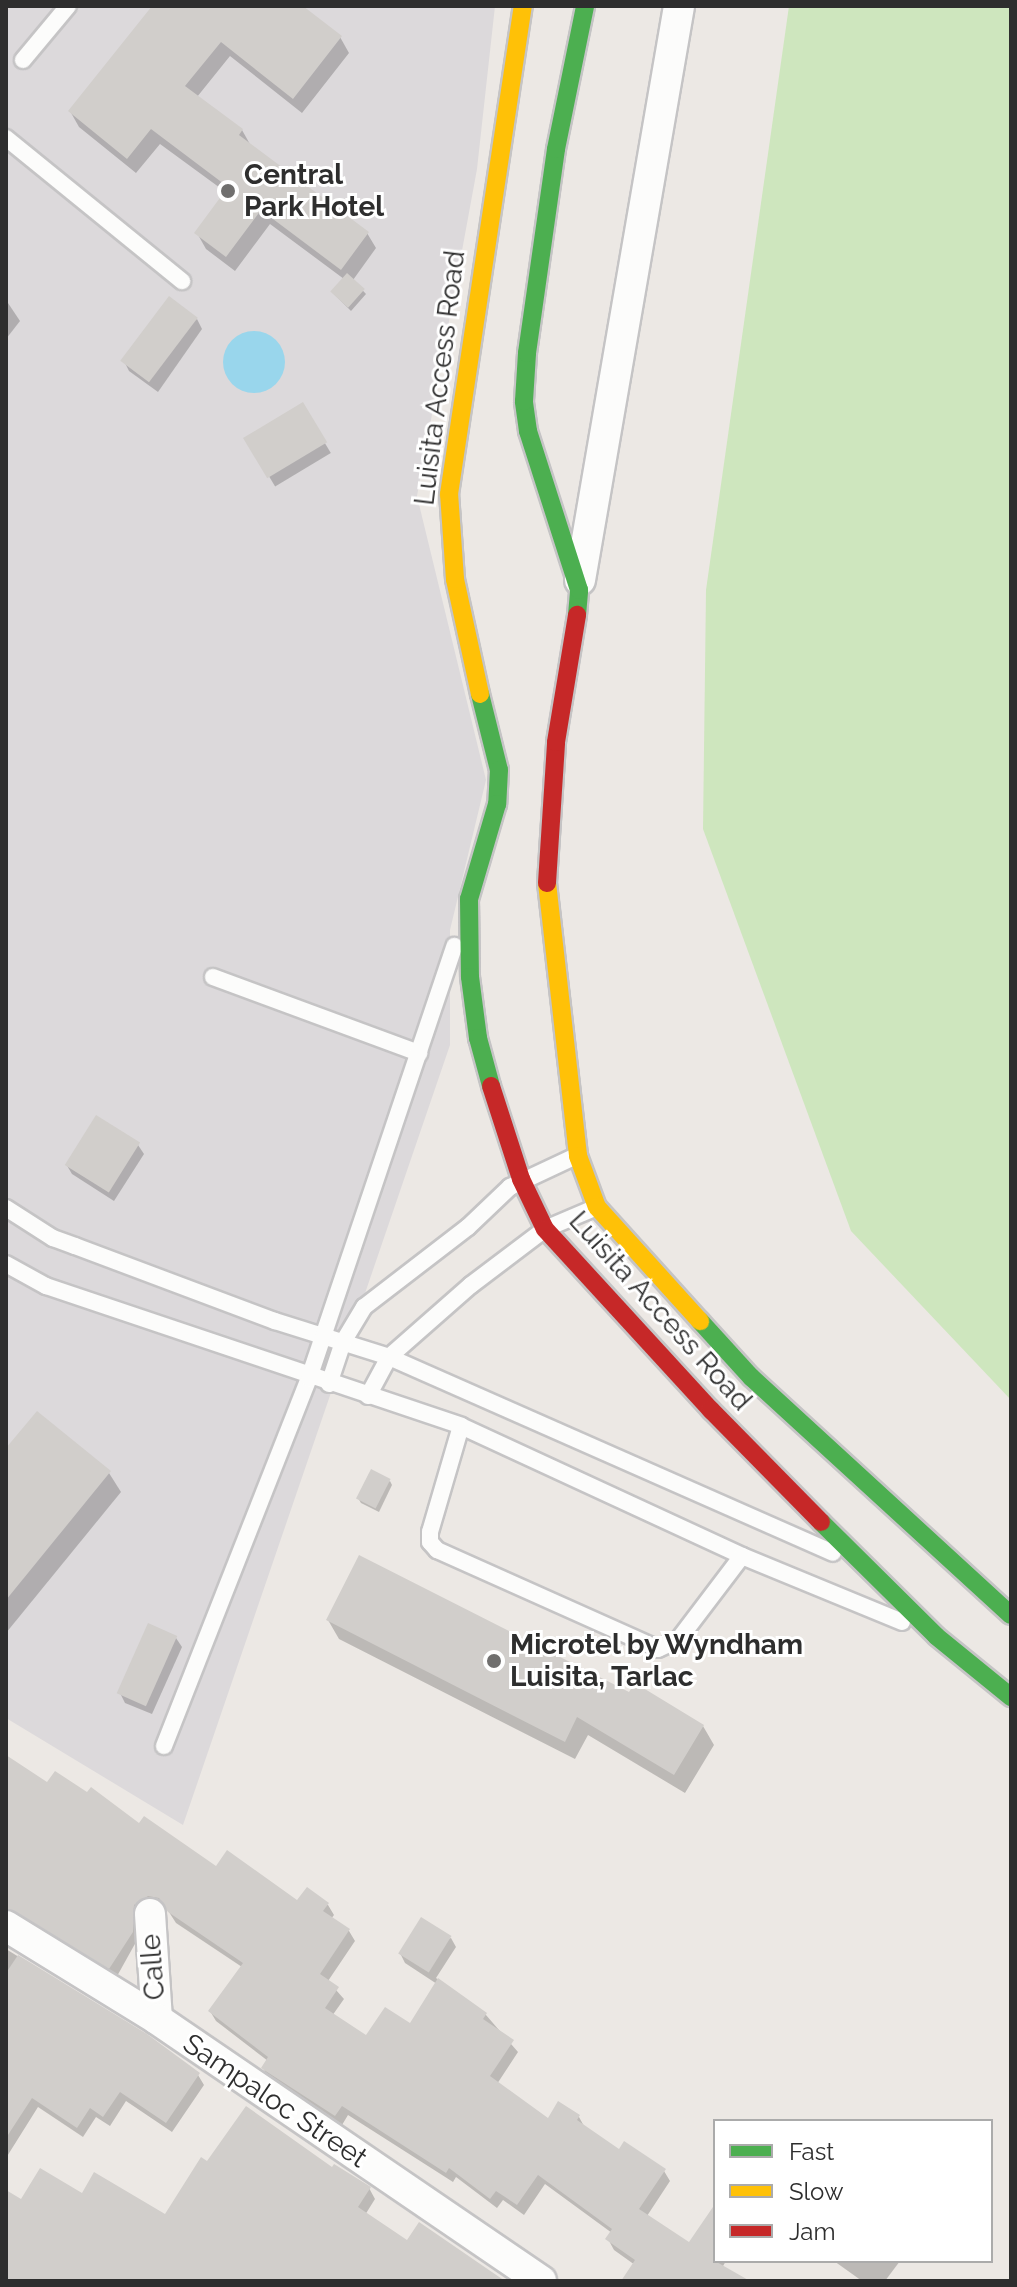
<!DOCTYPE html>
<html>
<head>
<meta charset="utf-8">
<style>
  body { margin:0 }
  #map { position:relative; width:1017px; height:2287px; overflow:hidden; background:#ece8e4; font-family:Raleway,sans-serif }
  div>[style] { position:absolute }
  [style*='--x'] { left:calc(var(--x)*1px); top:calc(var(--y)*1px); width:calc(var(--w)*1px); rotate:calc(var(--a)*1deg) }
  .industrial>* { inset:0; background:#dcd9db }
  .green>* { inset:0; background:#cee6be }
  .water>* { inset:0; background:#99d6ec }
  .round { border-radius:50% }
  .shadow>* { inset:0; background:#0003; transform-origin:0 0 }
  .building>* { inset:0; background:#d1cecb; transform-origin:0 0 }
  .roads { filter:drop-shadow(2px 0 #c5c4c5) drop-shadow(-2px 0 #c5c4c5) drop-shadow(0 2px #c5c4c5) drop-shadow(0 -2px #c5c4c5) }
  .lane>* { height:16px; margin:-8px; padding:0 8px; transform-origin:8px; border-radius:8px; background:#fcfcfb }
  .street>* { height:30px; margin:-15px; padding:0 15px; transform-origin:15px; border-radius:15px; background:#fcfcfb }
  .fast>* { height:18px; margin:-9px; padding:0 9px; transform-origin:9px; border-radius:9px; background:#4caf50 }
  .slow>* { height:18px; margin:-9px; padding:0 9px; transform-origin:9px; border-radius:9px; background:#ffc107 }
  .jam>* { height:18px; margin:-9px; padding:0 9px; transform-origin:9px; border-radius:9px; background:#c62828 }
  .dots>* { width:22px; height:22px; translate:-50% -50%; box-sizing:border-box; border:4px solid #fff; border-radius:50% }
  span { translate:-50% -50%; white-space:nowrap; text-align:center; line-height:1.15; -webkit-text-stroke:6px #fff; paint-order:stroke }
  .poi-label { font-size:28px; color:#2e2e2e; font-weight:700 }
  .left { translate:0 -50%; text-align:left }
  .street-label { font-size:28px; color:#2e2e2e }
  .frame { position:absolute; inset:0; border:8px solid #2e2e2e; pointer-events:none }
  .legend { position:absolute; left:713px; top:2119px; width:280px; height:144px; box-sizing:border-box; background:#fff; border:2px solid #ababab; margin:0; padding:10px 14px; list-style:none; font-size:24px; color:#2e2e2e }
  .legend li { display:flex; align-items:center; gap:16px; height:40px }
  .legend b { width:40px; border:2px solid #ababab }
</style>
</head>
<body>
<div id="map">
  <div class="industrial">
    <div style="clip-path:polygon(6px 6px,495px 6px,477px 169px,417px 496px,486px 780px,450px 930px,450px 1045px,183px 1825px,6px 1718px)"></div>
  </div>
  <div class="green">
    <div style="clip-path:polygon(789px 6px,1011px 6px,1011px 1400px,851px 1231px,703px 829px,706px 590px)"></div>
  </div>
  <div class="water">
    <div class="round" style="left:223px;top:331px;width:62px;height:62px"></div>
  </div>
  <div class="shadow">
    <div style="clip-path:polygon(155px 6px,300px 6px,340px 37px,349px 53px,302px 113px,230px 56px,197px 97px,242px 130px,251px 146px,367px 233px,376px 248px,353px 280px,366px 294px,351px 311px,332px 292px,344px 279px,270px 224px,235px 271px,206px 249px,197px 233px,227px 193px,160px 144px,136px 173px,79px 127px,70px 111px)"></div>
    <div style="clip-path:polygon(6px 300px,20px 321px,6px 339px)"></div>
    <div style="clip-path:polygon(197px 319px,202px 329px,158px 392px,129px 371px,124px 361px)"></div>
    <div style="left:302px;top:405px;width:56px;height:65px;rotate:59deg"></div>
    <div style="clip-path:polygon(138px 1145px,144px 1154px,114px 1201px,72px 1174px,66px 1164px)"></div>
    <div style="clip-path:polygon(6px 1452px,109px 1473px,121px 1492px,6px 1633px)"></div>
    <div style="clip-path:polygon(390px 1481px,392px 1485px,379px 1512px,361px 1503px,358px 1498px)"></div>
    <div style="clip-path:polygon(328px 1620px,630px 1695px,703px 1726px,714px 1745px,685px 1793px,588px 1735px,575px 1759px,339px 1639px)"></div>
    <div style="clip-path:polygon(176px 1638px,182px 1647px,152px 1714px,125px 1703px,120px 1693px)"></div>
    <div style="clip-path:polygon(6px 1757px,48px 1785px,139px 1826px,217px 1869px,297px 1903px,328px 1905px,334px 1915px,331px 1919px,349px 1931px,355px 1941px,328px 1981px,344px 1999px,332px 2016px,367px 2038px,410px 2025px,437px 1984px,405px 1963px,400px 1953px,451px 1938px,456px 1947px,436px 1978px,486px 2015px,518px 2052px,497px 2084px,548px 2120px,579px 2117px,585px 2128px,619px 2152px,664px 2171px,670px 2181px,647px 2216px,690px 2245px,715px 2217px,715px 2261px,726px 2261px,723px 2266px,740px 2281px,623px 2281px,635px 2265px,614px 2250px,608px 2239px,612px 2233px,545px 2184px,524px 2215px,503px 2200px,497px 2208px,456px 2177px,453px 2182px,348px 2115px,342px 2125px,269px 2078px,263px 2068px,268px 2061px,216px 2021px,210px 2011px,242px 1967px,176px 1923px,167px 1909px,156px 1906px,116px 1978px,6px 1921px)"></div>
    <div style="clip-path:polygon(6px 1949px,146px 2036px,198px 2075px,204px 2085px,172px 2132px,126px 2101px,110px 2126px,96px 2117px,83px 2137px,38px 2107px,6px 2158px)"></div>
    <div style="clip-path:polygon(208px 2164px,333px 2170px,369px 2188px,375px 2199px,365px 2215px,407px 2242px,503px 2281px,6px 2281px,6px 2192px,22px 2202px,82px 2196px,166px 2217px)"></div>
    <div style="clip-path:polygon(834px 2261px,900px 2261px,885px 2281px,862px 2281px)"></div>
  </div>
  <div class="building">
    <div style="clip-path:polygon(152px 6px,303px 6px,342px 36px,293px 99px,221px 42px,185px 86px,243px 129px,239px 135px,369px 232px,341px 270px,261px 210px,226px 257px,194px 233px,228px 187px,151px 129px,127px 159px,68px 111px)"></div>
    <div style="left:347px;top:273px;width:24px;height:25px;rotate:42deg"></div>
    <div style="left:169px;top:296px;width:36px;height:81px;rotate:37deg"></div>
    <div style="left:303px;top:402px;width:47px;height:70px;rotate:59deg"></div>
    <div style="left:96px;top:1115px;width:52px;height:59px;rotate:32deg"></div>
    <div style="clip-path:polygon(37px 1411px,111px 1471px,6px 1600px,6px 1448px)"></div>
    <div style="left:371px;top:1469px;width:22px;height:33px;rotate:27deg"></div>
    <div style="clip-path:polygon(359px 1555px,629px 1692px,635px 1683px,704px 1725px,674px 1775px,577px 1717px,565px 1742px,326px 1620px)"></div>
    <div style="left:148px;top:1623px;width:32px;height:77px;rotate:24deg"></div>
    <div style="clip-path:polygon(6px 1755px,47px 1782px,55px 1771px,87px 1792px,91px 1787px,139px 1823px,144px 1816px,216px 1866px,227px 1850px,297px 1900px,307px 1887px,329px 1903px,323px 1911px,350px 1929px,320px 1974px,339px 1987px,325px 2008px,366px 2035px,385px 2007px,410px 2023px,438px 1978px,487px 2013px,483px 2019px,514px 2040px,490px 2076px,548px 2118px,558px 2101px,580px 2115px,577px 2120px,619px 2149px,624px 2141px,666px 2169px,639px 2209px,689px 2242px,715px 2204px,715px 2261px,750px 2281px,621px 2281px,635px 2260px,605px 2239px,612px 2229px,538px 2175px,517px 2205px,496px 2191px,490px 2199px,449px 2168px,446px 2173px,342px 2106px,335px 2116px,261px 2068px,268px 2057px,208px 2011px,243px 1963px,168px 1912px,159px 1898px,148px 1896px,134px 1905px,133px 1932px,109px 1969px,6px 1908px)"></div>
    <div style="left:421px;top:1917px;width:36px;height:43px;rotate:32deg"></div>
    <div style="clip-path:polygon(18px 1955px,147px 2034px,200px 2073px,166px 2123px,120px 2092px,103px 2117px,90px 2108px,77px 2128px,32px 2098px,6px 2138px,6px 1973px)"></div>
    <div style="clip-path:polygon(246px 2106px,332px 2167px,334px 2164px,371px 2187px,358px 2207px,407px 2240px,419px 2222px,505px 2281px,6px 2281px,6px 2190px,21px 2199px,40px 2168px,82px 2193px,94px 2172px,165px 2214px,201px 2157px,207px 2161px)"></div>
  </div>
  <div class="roads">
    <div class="lane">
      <div style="--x:23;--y:60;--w:70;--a:-50.2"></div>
      <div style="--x:6;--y:138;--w:227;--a:39.1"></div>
      <div style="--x:213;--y:977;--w:220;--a:20.3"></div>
      <div style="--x:6;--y:1208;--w:56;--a:32.6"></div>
      <div style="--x:53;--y:1238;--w:23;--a:20"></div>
      <div style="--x:75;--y:1246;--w:214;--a:20.6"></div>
      <div style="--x:275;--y:1321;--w:120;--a:17.5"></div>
      <div style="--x:389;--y:1357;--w:485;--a:23.8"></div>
      <div style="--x:6;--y:1264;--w:46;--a:28.8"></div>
      <div style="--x:46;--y:1286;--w:438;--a:18.6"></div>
      <div style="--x:461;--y:1426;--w:310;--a:24.8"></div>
      <div style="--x:742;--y:1556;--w:173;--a:22.4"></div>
      <div style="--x:329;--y:1384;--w:44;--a:-71.6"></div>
      <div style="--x:343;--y:1342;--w:41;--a:-59"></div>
      <div style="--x:364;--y:1307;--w:131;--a:-37.6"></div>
      <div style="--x:468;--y:1227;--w:58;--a:-43.6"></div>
      <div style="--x:510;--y:1187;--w:73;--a:-25.2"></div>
      <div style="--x:368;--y:1396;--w:44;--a:-61.7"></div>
      <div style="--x:389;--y:1357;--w:109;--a:-41.3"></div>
      <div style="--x:471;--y:1285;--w:93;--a:-37.1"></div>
      <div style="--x:545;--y:1229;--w:56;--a:-22.9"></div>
      <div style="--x:461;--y:1426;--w:110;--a:106.3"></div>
      <div style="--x:430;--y:1532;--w:10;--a:90"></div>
      <div style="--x:430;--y:1542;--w:11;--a:49"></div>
      <div style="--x:437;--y:1550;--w:242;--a:24.1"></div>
      <div style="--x:658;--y:1649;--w:23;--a:-25"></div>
      <div style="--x:679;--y:1639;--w:104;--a:-52.8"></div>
      <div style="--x:164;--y:1746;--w:396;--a:-68.5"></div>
      <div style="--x:309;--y:1378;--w:456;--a:-71.4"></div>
    </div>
    <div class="street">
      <div style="--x:580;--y:580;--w:582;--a:-80.21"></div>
      <div style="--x:150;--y:1914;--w:105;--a:86.2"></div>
      <div style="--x:6;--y:1926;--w:177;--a:31.6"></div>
      <div style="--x:157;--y:2019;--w:465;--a:34.3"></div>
    </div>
    <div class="fast">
      <div style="--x:577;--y:615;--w:25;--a:-85"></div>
      <div style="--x:579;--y:590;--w:167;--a:-107.8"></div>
      <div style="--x:528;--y:431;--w:30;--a:-98"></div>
      <div style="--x:524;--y:401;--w:48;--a:-86.4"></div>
      <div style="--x:527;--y:353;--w:206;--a:-81.9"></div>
      <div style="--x:556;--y:149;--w:146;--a:-78.5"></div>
      <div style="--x:480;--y:694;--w:78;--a:76"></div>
      <div style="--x:499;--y:770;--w:34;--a:93"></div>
      <div style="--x:497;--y:804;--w:99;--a:106.4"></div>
      <div style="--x:469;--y:899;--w:78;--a:89.3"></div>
      <div style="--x:470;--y:977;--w:62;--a:82.5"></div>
      <div style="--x:478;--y:1038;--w:50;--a:74.8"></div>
      <div style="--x:700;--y:1321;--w:76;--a:47.7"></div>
      <div style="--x:751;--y:1377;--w:352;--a:42.5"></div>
      <div style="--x:821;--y:1522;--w:162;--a:44.7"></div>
      <div style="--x:936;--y:1636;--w:97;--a:39.1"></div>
    </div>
    <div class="slow">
      <div style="--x:480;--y:694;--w:118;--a:-102.3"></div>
      <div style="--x:455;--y:579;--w:85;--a:-94"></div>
      <div style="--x:449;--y:494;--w:494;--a:-81.4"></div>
      <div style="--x:547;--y:883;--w:275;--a:83.5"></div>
      <div style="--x:578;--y:1156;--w:54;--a:69.6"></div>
      <div style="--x:597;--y:1207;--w:154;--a:47.9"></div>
    </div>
    <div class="jam">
      <div style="--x:547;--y:883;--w:141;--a:-86.3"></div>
      <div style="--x:556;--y:742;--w:129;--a:-80.6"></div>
      <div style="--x:491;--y:1086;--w:98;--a:72.1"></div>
      <div style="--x:521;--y:1179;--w:55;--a:64.4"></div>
      <div style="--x:545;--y:1229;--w:246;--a:47.5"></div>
      <div style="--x:711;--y:1410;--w:157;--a:45.5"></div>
    </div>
  </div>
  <div class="dots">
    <div style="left:228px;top:191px;background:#706f6e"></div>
    <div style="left:494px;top:1661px;background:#706f6e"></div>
  </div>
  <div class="poi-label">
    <span class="left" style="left:244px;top:191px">Central<br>Park Hotel</span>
    <span class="left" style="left:510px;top:1661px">Microtel by Wyndham<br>Luisita, Tarlac</span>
  </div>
  <div class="street-label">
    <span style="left:440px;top:378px;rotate:-83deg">Luisita Access Road</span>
    <span style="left:660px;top:1311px;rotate:48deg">Luisita Access Road</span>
    <span style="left:153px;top:1967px;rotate:-94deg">Calle</span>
    <span style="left:275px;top:2101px;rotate:34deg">Sampaloc Street</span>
  </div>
  <div class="frame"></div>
  <ul class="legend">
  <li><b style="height:10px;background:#4caf50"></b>Fast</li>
  <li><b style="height:10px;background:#ffc107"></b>Slow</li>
  <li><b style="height:10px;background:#c62828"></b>Jam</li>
  </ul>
</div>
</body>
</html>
